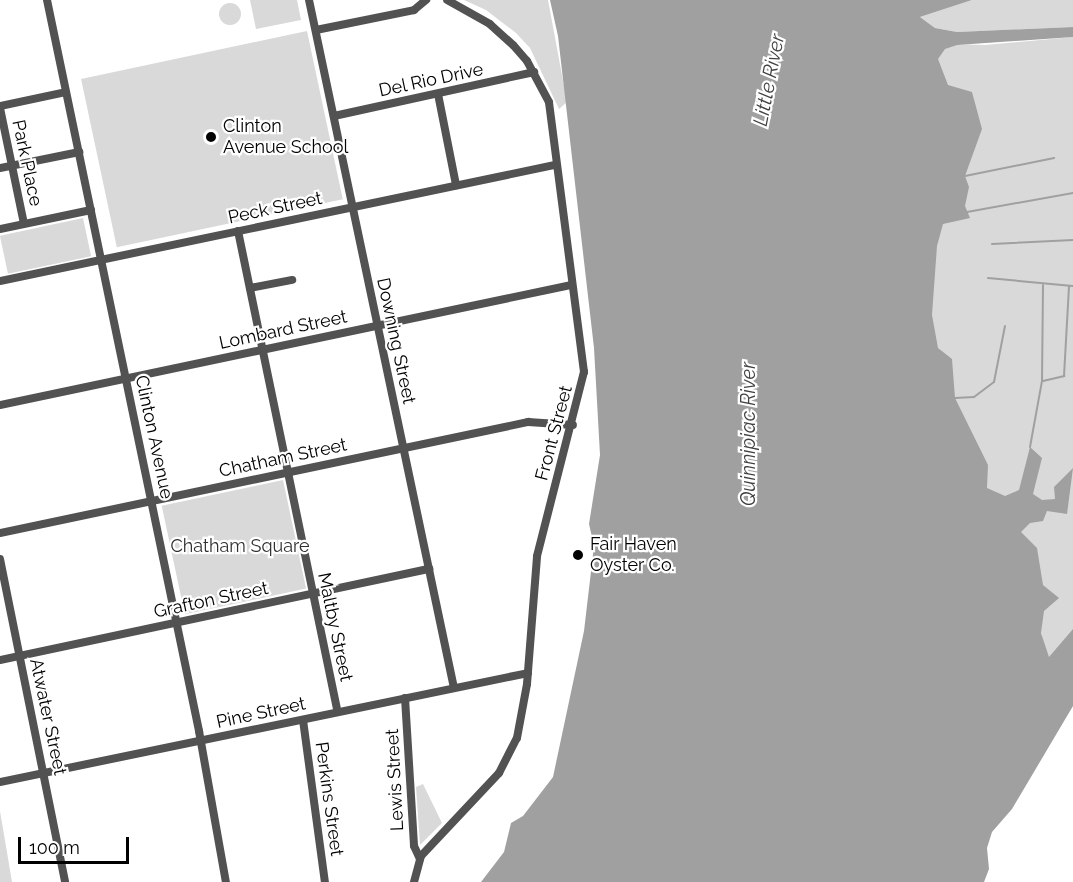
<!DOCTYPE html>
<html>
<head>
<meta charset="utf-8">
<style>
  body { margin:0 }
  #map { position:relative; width:1073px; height:882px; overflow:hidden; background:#fff; font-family:Raleway,sans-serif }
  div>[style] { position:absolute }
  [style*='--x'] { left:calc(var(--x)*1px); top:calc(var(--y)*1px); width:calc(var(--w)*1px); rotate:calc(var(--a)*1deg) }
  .green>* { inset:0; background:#d9d9d9; transform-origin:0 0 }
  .round { border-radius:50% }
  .water>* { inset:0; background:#a0a0a0 }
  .stream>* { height:2px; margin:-1px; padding:0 1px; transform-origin:1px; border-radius:1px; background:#a0a0a0 }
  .street>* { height:8px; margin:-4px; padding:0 4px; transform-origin:4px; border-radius:4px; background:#525252 }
  .dots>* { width:16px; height:16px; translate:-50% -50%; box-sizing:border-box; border:3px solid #fff; border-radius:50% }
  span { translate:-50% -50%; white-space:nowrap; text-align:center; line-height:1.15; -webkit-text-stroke:4.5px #fff; paint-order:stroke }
  .street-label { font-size:18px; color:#000 }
  .poi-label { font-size:18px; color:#000 }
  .left { translate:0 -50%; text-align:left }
  .park-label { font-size:18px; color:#303030 }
  .water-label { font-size:20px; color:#414141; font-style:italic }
  .scale { position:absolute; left:18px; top:837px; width:111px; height:27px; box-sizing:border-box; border:3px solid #000; border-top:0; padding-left:8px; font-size:18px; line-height:21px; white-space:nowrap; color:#000; -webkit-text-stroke:4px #fff; paint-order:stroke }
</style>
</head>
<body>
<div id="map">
  <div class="green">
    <div style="clip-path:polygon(250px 0,297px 0,301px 20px,256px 29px)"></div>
    <div style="clip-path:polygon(464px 0,548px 0,567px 102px,559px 109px,530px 48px,516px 33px,486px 10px)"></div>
    <div style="clip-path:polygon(972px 0,1073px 0,1073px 27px,957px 32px,935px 28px,920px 17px)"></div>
    <div class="round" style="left:219px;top:3px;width:22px;height:22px"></div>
    <div style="left:307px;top:31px;width:172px;height:231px;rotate:78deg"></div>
    <div style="clip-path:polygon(1073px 37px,1073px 647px,1049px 670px,1013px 502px,988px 491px,930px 346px,917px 43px,985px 45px)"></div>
    <div style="left:83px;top:218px;width:39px;height:85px;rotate:78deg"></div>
    <div style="left:283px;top:480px;width:111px;height:124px;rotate:78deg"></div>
    <div style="clip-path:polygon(423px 784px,442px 823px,420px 845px,416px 787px)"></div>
    <div style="clip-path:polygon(0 811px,12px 882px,0 882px)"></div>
  </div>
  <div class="water">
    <div style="clip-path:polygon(550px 0,972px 0,920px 17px,935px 28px,957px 32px,1073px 27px,1073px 37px,957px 45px,945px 49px,938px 59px,948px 85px,972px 92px,982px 129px,965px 176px,969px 187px,965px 206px,970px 218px,943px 224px,937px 246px,932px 315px,938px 348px,952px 359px,955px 398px,988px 465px,987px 488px,1005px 496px,1019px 490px,1030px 447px,1042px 458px,1033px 494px,1042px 500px,1055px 499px,1054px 487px,1073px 468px,1067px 514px,1047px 511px,1043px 521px,1030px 523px,1021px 532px,1037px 548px,1043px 585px,1059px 598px,1044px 611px,1041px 633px,1049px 657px,1073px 629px,1073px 706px,1012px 809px,992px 832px,987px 848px,989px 869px,984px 882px,481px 882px,504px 852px,511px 823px,523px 816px,553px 777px,584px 631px,594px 546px,589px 524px,600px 455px,594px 348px,558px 36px)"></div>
  </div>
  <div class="stream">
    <div style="--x:965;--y:176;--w:91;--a:-11.4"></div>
    <div style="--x:967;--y:212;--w:108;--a:-10.2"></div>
    <div style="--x:992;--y:244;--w:81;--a:-2.8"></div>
    <div style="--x:988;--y:278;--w:85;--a:5.4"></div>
    <div style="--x:1043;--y:381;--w:22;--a:-13"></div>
    <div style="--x:1064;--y:376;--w:90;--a:-86.8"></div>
    <div style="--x:955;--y:398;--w:19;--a:-3"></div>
    <div style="--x:974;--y:397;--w:25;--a:-37"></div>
    <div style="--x:994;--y:382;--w:57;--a:-78.9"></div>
    <div style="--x:1030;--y:447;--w:67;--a:-79.7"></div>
    <div style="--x:1042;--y:381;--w:96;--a:-89.4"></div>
  </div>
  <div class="street">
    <div style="--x:47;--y:0;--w:747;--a:78.25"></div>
    <div style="--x:199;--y:731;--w:153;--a:79.9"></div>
    <div style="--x:309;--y:0;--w:703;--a:78.1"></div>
    <div style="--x:316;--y:30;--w:100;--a:-11.5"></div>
    <div style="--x:414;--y:10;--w:16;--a:-40"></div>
    <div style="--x:438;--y:94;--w:93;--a:78.8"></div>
    <div style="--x:0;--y:106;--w:67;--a:-12"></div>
    <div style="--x:0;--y:108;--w:118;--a:78.3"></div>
    <div style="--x:334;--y:116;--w:205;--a:-12.4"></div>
    <div style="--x:0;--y:168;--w:81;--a:-11.4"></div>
    <div style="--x:0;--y:229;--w:93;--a:-11.8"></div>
    <div style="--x:238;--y:231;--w:491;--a:78.3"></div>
    <div style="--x:0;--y:281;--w:567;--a:-11.81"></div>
    <div style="--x:250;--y:288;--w:43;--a:-10.8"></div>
    <div style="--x:0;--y:405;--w:583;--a:-11.87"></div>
    <div style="--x:0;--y:533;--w:540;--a:-11.87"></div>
    <div style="--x:528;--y:422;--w:45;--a:3.8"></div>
    <div style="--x:0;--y:559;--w:329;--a:78.6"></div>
    <div style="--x:0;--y:660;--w:439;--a:-12"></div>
    <div style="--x:405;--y:698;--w:148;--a:86.5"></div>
    <div style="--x:414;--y:846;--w:14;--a:65"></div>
    <div style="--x:303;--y:720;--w:163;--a:82.3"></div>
    <div style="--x:0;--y:782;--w:539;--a:-11.66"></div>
    <div style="--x:414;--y:882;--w:27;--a:-75"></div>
    <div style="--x:421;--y:856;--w:114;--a:-46.8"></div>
    <div style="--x:499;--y:773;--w:39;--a:-63"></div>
    <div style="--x:517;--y:738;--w:55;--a:-79.5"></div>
    <div style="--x:527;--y:684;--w:128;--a:-85.5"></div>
    <div style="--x:537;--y:556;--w:190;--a:-75.7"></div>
    <div style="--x:584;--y:372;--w:272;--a:-97.4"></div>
    <div style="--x:549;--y:102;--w:47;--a:-118.2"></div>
    <div style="--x:527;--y:61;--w:21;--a:-131"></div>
    <div style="--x:513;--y:45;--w:31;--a:-138"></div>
    <div style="--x:490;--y:24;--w:49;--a:-150.8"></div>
  </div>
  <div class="dots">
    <div style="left:211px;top:137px;background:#000"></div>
    <div style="left:578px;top:555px;background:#000"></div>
  </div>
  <div class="street-label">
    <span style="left:431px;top:80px;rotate:-12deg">Del Rio Drive</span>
    <span style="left:27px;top:163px;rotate:78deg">Park Place</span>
    <span style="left:275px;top:208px;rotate:-12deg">Peck Street</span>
    <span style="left:283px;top:330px;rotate:-12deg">Lombard Street</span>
    <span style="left:396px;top:341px;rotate:78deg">Downing Street</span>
    <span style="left:554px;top:433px;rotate:-75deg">Front Street</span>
    <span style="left:154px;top:437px;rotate:78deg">Clinton Avenue</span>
    <span style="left:283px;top:458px;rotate:-12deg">Chatham Street</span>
    <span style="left:211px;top:600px;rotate:-12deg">Grafton Street</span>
    <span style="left:335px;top:627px;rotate:78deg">Maltby Street</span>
    <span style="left:261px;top:713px;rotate:-12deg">Pine Street</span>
    <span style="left:48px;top:717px;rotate:78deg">Atwater Street</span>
    <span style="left:395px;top:780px;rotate:-93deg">Lewis Street</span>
    <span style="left:329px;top:799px;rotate:82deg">Perkins Street</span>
  </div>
  <div class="poi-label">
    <span class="left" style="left:223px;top:137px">Clinton<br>Avenue School</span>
    <span class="left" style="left:590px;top:555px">Fair Haven<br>Oyster Co.</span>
  </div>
  <div class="park-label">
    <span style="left:240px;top:546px">Chatham Square</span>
  </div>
  <div class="water-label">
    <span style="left:769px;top:80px;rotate:-79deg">Little River</span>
    <span style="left:748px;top:434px;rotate:-90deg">Quinnipiac River</span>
  </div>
  <div class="scale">100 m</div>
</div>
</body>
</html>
